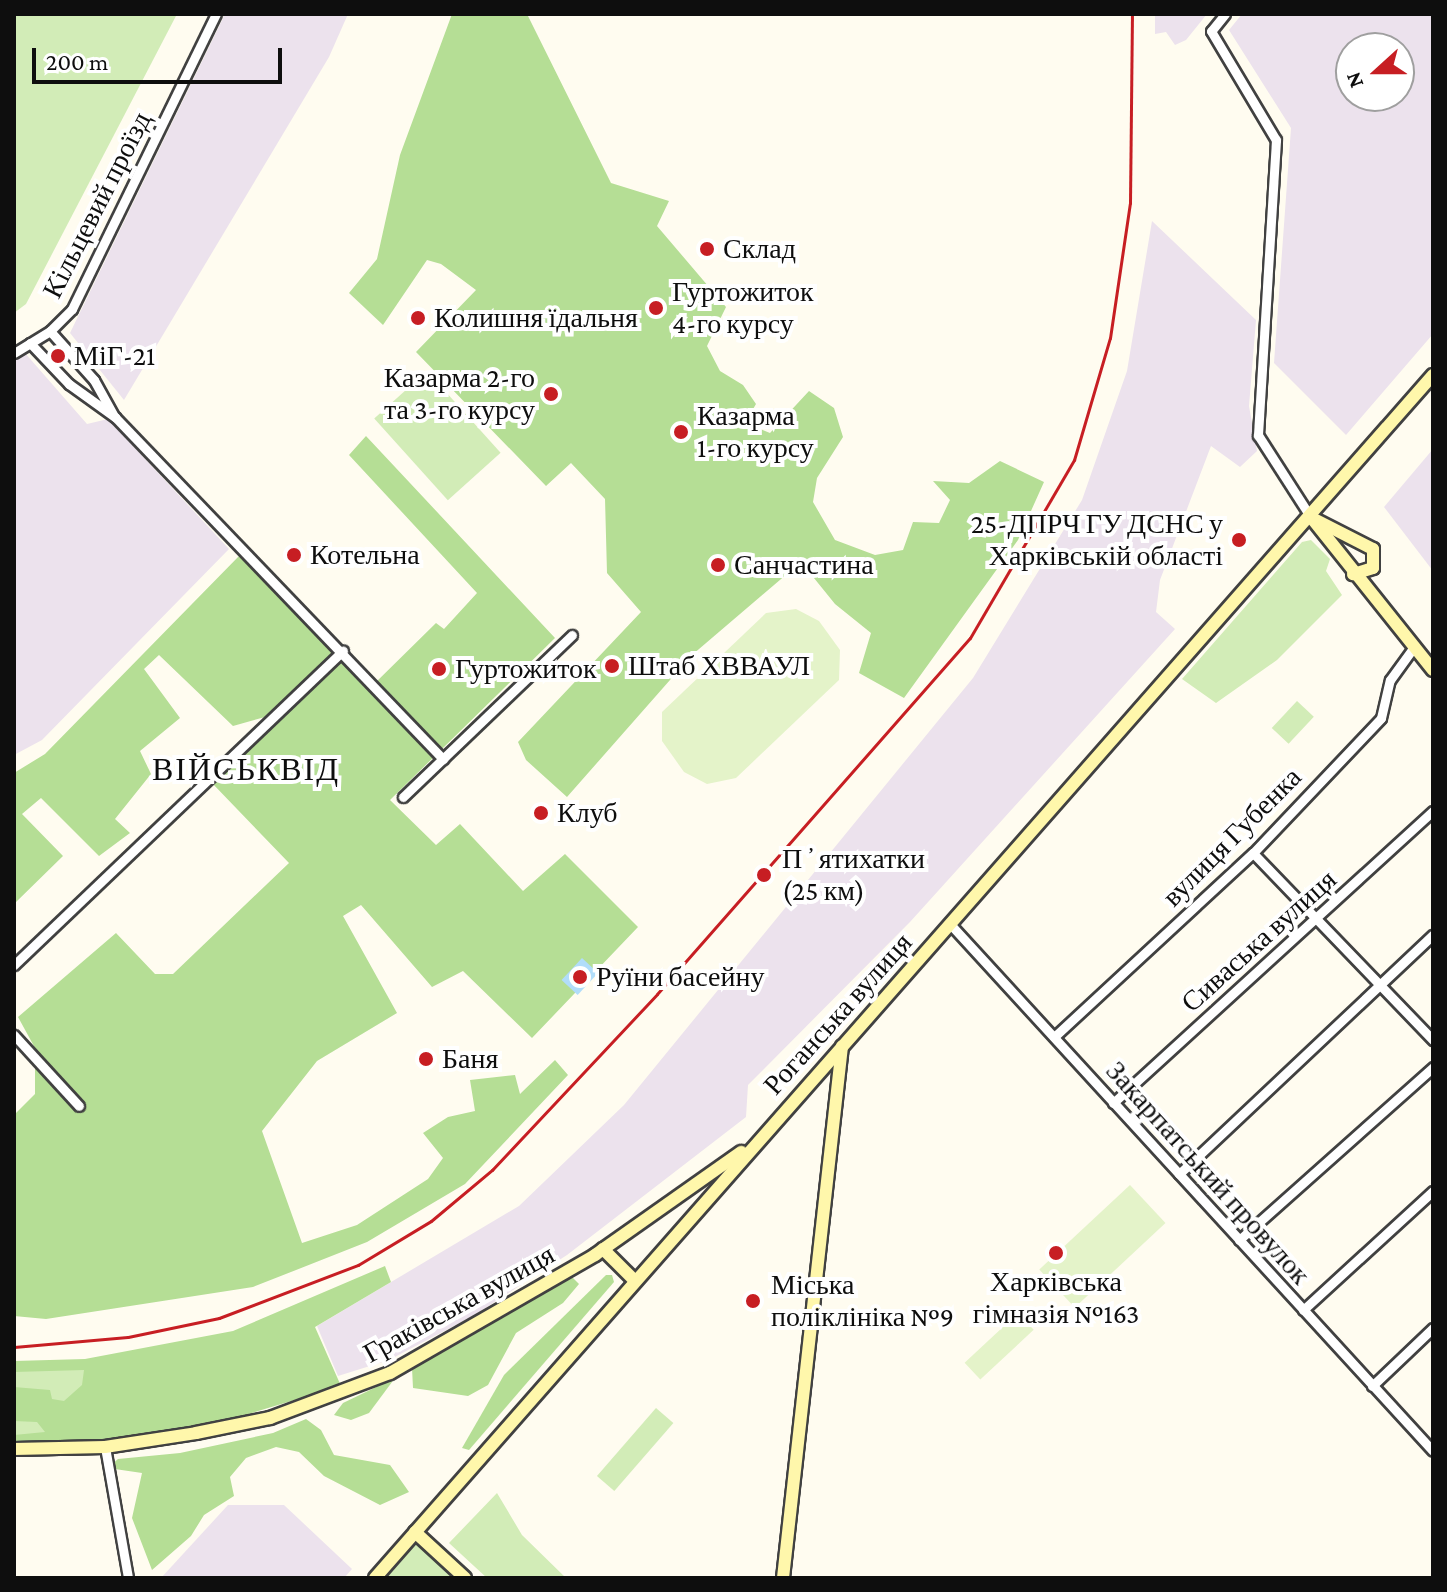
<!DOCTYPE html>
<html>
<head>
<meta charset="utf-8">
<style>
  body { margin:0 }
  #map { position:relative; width:1447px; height:1592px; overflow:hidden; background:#fffcf0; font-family:"Crimson Pro",serif }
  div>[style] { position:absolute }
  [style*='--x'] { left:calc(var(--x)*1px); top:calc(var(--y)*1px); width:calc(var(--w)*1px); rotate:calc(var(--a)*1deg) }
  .industrial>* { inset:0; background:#ece2ed }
  .green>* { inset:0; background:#d2ecb7; transform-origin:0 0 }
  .forest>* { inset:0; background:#b5de95 }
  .pitch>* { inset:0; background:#e4f3c9; transform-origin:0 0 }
  .water>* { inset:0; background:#b1ddfa; transform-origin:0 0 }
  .roads { filter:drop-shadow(2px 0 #414141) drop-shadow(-2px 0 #414141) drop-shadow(0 2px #414141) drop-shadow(0 -2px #414141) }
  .street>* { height:9px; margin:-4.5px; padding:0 4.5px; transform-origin:4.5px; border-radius:4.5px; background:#fff }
  .secondary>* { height:12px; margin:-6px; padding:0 6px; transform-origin:6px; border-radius:6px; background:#fff7ab }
  .rail>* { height:3px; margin:-1.5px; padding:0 1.5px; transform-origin:1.5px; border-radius:1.5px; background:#c71e23 }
  .dots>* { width:22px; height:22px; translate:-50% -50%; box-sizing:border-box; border:4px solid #fff; border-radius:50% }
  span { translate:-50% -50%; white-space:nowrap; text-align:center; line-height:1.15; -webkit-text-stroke:8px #fff; paint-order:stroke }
  .street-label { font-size:28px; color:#0e0e0e }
  .poi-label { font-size:28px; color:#0e0e0e }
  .left { translate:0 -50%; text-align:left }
  .right { translate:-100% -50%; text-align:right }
  .quarter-label { font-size:32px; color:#0e0e0e; letter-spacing:2px }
  .frame { position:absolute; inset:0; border:16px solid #0e0e0e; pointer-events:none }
  .north { position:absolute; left:1335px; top:32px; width:80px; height:80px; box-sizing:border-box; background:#fff; border:2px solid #9f9f9f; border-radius:50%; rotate:249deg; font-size:22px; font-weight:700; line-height:32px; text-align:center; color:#0e0e0e }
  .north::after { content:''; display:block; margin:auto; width:28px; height:36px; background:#c71e23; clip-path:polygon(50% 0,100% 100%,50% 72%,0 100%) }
  .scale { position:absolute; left:32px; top:48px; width:250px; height:36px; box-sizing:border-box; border:4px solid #0e0e0e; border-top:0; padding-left:10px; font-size:24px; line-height:28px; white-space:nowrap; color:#0e0e0e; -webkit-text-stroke:6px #fff; paint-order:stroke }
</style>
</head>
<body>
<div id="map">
  <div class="industrial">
    <div style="clip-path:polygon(225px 14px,348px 14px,329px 57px,124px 400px,70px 333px)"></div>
    <div style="clip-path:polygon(1155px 14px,1207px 14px,1186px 40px,1175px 45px,1166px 32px,1155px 34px)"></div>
    <div style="clip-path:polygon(evenodd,1242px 14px,1433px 14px,1433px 334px,1346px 435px,1274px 363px,1291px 128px,1229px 30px,1242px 14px,1399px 48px,1399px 96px,1351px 96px,1351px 48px,1399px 48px)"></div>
    <div style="clip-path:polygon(1152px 221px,1256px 320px,1249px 406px,1257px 451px,1240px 467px,1211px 446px,1160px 580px,1156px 612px,1175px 629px,910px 922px,748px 1085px,746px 1117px,567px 1255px,473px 1316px,389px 1360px,338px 1376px,317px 1326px,519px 1206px,624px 1105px,973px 678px,1082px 500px,1127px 371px)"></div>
    <div style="clip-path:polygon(25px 353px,87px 424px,108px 419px,229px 549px,42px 740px,14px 755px,14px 360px)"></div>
    <div style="clip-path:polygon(1433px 449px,1433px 571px,1384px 507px)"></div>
    <div style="clip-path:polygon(228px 1505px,284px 1505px,352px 1569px,344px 1578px,161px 1578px)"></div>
  </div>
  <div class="green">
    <div style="clip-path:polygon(14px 14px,177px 14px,26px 304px,14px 313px)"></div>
    <div style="left:427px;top:371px;width:110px;height:71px;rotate:48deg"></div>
    <div style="clip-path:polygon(1311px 540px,1330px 559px,1326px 571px,1342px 595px,1277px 660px,1216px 703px,1182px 679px,1302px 542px)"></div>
    <div style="left:1297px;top:701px;width:23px;height:37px;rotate:43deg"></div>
    <div style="clip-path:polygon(14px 1366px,84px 1369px,163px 1430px,14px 1437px)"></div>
    <div style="left:656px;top:1408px;width:23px;height:90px;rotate:41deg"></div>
    <div style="clip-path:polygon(497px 1493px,522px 1535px,566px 1578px,487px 1578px,449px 1543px)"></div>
    <div style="clip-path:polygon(415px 1545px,421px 1545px,458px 1578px,382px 1578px)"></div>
  </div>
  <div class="forest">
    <div style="clip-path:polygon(452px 14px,527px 14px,611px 183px,669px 201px,657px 226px,726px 307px,707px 346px,720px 371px,743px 385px,756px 404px,745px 423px,770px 433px,809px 391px,834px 408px,843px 437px,817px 478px,813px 502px,835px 540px,875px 555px,903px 550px,913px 522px,939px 523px,950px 500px,933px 481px,969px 483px,1000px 461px,1044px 482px,1018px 540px,904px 698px,859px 673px,871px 633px,835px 604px,801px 562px,692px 655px,567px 797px,526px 760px,518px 742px,641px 612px,607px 573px,605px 499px,571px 463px,546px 486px,416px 352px,476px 290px,441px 264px,427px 260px,383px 325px,349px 293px,377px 259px,400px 155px)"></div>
    <div style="clip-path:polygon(366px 436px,555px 638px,390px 800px,436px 845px,460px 824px,523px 891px,565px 854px,638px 927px,532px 1038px,463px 971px,432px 987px,361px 905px,343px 916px,397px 1013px,317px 1061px,262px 1131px,302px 1243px,357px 1225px,428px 1179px,443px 1158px,423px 1133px,448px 1117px,475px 1111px,470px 1080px,515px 1075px,520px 1094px,555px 1060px,568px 1075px,465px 1184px,367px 1242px,253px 1287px,46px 1319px,14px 1316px,14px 1115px,35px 1094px,35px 1048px,18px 1017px,116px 933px,155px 974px,173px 974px,289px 863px,211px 782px,341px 656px,371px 687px,436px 623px,444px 629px,477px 593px,349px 455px)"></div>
    <div style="clip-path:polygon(240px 555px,337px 650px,265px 717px,233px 726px,159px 655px,144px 669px,180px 718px,140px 751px,151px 774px,115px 819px,130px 833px,99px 856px,41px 798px,22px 814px,63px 856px,14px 904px,14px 773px,45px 754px)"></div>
    <div style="clip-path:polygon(385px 1266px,391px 1282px,315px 1327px,341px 1386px,212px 1425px,93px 1445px,14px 1447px,14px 1435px,45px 1432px,37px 1422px,14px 1421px,14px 1387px,50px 1390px,52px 1399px,64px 1401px,82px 1385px,84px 1370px,14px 1372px,14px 1361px,85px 1359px,233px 1331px)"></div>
    <div style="clip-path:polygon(606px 1275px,612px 1275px,614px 1282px,469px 1450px,462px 1448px,504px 1375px)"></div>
    <div style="clip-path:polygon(571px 1276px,579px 1284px,563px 1303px,516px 1333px,488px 1385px,468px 1396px,413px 1388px,412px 1368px)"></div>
    <div style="clip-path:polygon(395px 1378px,369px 1413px,351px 1420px,334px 1415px,343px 1403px)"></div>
    <div style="clip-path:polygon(306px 1419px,321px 1430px,334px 1455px,390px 1465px,409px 1492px,380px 1505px,324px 1476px,299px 1452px,276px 1447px,246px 1458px,230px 1477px,234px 1496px,204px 1515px,191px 1536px,152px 1570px,132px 1518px,142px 1473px,108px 1468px,118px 1459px,180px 1453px,273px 1433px)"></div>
  </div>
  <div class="pitch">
    <div style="clip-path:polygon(796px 609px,819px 621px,840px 650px,839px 680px,736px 778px,707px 784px,684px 772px,662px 741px,662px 712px,766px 613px)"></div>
    <div style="left:1130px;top:1185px;width:52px;height:124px;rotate:47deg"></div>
    <div style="left:1018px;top:1313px;width:23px;height:73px;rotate:47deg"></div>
  </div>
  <div class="water">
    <div style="left:582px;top:958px;width:22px;height:30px;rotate:43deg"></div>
  </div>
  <div class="roads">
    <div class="street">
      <div style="--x:1225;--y:14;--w:22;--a:129"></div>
      <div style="--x:1211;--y:31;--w:127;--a:59.2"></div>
      <div style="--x:1276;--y:140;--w:296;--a:93.5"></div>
      <div style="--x:1258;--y:435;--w:96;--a:57.3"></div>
      <div style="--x:50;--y:331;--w:66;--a:48.1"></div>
      <div style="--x:94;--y:380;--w:39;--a:61"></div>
      <div style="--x:30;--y:343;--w:57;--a:46.4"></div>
      <div style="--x:69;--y:384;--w:57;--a:35.7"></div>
      <div style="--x:115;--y:417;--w:474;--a:46.2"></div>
      <div style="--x:14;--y:353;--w:42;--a:-31.4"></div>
      <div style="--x:50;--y:331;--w:31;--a:-45"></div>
      <div style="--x:72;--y:309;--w:328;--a:-64"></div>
      <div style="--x:403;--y:797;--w:234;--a:-43.8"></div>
      <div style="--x:1253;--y:853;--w:260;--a:46.1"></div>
      <div style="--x:951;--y:925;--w:713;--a:47.5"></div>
      <div style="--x:14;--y:965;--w:455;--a:-43.7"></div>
      <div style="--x:14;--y:1035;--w:96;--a:47.5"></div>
      <div style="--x:1054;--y:1037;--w:271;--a:-42.8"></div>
      <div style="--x:1253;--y:853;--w:186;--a:-46.5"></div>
      <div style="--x:1381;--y:718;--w:39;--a:-77"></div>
      <div style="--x:1390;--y:680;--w:39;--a:-54"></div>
      <div style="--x:1113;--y:1103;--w:433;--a:-42.4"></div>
      <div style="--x:1179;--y:1174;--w:349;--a:-43.3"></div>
      <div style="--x:1239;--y:1240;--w:260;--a:-41.7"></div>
      <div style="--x:1303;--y:1310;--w:176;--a:-42.5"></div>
      <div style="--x:1372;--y:1386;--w:84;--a:-43.6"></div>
      <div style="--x:105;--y:1447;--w:133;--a:80"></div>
    </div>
    <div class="secondary">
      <div style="--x:1310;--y:516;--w:197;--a:51.4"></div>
      <div style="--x:1316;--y:520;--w:64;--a:27"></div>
      <div style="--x:1373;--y:549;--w:19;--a:90"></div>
      <div style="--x:1373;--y:568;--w:21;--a:163"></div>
      <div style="--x:603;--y:1249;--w:45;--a:45"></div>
      <div style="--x:14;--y:1449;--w:91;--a:-1.3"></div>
      <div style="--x:105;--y:1447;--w:92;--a:-8.7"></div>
      <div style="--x:196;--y:1433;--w:76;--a:-11.5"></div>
      <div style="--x:270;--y:1418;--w:128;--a:-20.6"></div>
      <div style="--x:390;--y:1373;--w:237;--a:-29.9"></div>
      <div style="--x:595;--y:1255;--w:179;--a:-35.2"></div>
      <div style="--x:415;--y:1532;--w:68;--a:42.6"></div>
      <div style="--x:375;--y:1578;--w:1602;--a:-48.67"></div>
      <div style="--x:783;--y:1578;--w:535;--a:-83.67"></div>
    </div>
  </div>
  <div class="rail">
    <div style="--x:14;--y:1347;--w:114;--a:-5"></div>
    <div style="--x:128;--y:1337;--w:93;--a:-11.8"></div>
    <div style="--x:219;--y:1318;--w:149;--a:-20.9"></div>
    <div style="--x:358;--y:1265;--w:85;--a:-31.1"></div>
    <div style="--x:431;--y:1221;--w:80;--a:-39.9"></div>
    <div style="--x:492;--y:1170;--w:241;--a:-46.8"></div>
    <div style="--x:657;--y:994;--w:474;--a:-48.7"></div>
    <div style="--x:970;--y:638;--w:206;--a:-59.7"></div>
    <div style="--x:1074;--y:460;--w:127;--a:-73.6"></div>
    <div style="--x:1110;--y:338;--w:136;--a:-81.6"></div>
    <div style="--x:1130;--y:203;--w:189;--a:-89.4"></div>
  </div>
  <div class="dots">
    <div style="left:707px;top:249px;background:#c71e23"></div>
    <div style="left:656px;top:308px;background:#c71e23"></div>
    <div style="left:418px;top:318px;background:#c71e23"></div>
    <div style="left:58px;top:356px;background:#c71e23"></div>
    <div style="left:551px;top:394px;background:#c71e23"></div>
    <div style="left:681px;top:432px;background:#c71e23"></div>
    <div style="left:1239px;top:540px;background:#c71e23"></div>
    <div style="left:294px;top:555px;background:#c71e23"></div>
    <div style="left:718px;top:565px;background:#c71e23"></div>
    <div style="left:612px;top:666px;background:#c71e23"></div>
    <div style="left:439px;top:669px;background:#c71e23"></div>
    <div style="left:541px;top:813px;background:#c71e23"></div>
    <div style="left:764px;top:875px;background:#c71e23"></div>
    <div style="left:580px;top:977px;background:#c71e23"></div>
    <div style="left:426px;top:1059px;background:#c71e23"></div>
    <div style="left:1056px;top:1253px;background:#c71e23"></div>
    <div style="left:753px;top:1301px;background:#c71e23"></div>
  </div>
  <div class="street-label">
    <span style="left:97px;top:205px;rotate:-63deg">Кільцевий проїзд</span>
    <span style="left:1232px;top:837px;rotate:-45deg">вулиця Губенка</span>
    <span style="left:1259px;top:941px;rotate:-42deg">Сиваська вулиця</span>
    <span style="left:838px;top:1014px;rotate:-48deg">Роганська вулиця</span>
    <span style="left:1208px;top:1173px;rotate:48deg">Закарпатський провулок</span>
    <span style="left:459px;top:1304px;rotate:-29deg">Граківська вулиця</span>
  </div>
  <div class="poi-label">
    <span class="left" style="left:723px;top:249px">Склад</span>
    <span class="left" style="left:672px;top:308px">Гуртожиток<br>4-го курсу</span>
    <span class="left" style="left:434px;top:318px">Колишня їдальня</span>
    <span class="left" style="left:74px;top:356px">МіГ-21</span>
    <span class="right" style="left:535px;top:394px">Казарма 2-го<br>та 3-го курсу</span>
    <span class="left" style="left:697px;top:432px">Казарма<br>1-го курсу</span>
    <span class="right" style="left:1223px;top:540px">25-ДПРЧ ГУ ДСНС у<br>Харківській області</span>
    <span class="left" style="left:310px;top:555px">Котельна</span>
    <span class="left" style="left:734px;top:565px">Санчастина</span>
    <span class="left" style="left:628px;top:666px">Штаб ХВВАУЛ</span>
    <span class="left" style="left:455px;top:669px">Гуртожиток</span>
    <span class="left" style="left:557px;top:813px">Клуб</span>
    <span class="left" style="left:782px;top:875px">Пʼятихатки<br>(25 км)</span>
    <span class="left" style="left:596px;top:977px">Руїни басейну</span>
    <span class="left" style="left:442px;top:1059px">Баня</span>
    <span style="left:1056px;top:1298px">Харківська<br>гімназія №163</span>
    <span class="left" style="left:771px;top:1301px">Міська<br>поліклініка №9</span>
  </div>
  <div class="quarter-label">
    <span style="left:246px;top:769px">ВІЙСЬКВІД</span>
  </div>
  <div class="frame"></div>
  <div class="north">N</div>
  <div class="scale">200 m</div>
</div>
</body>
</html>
